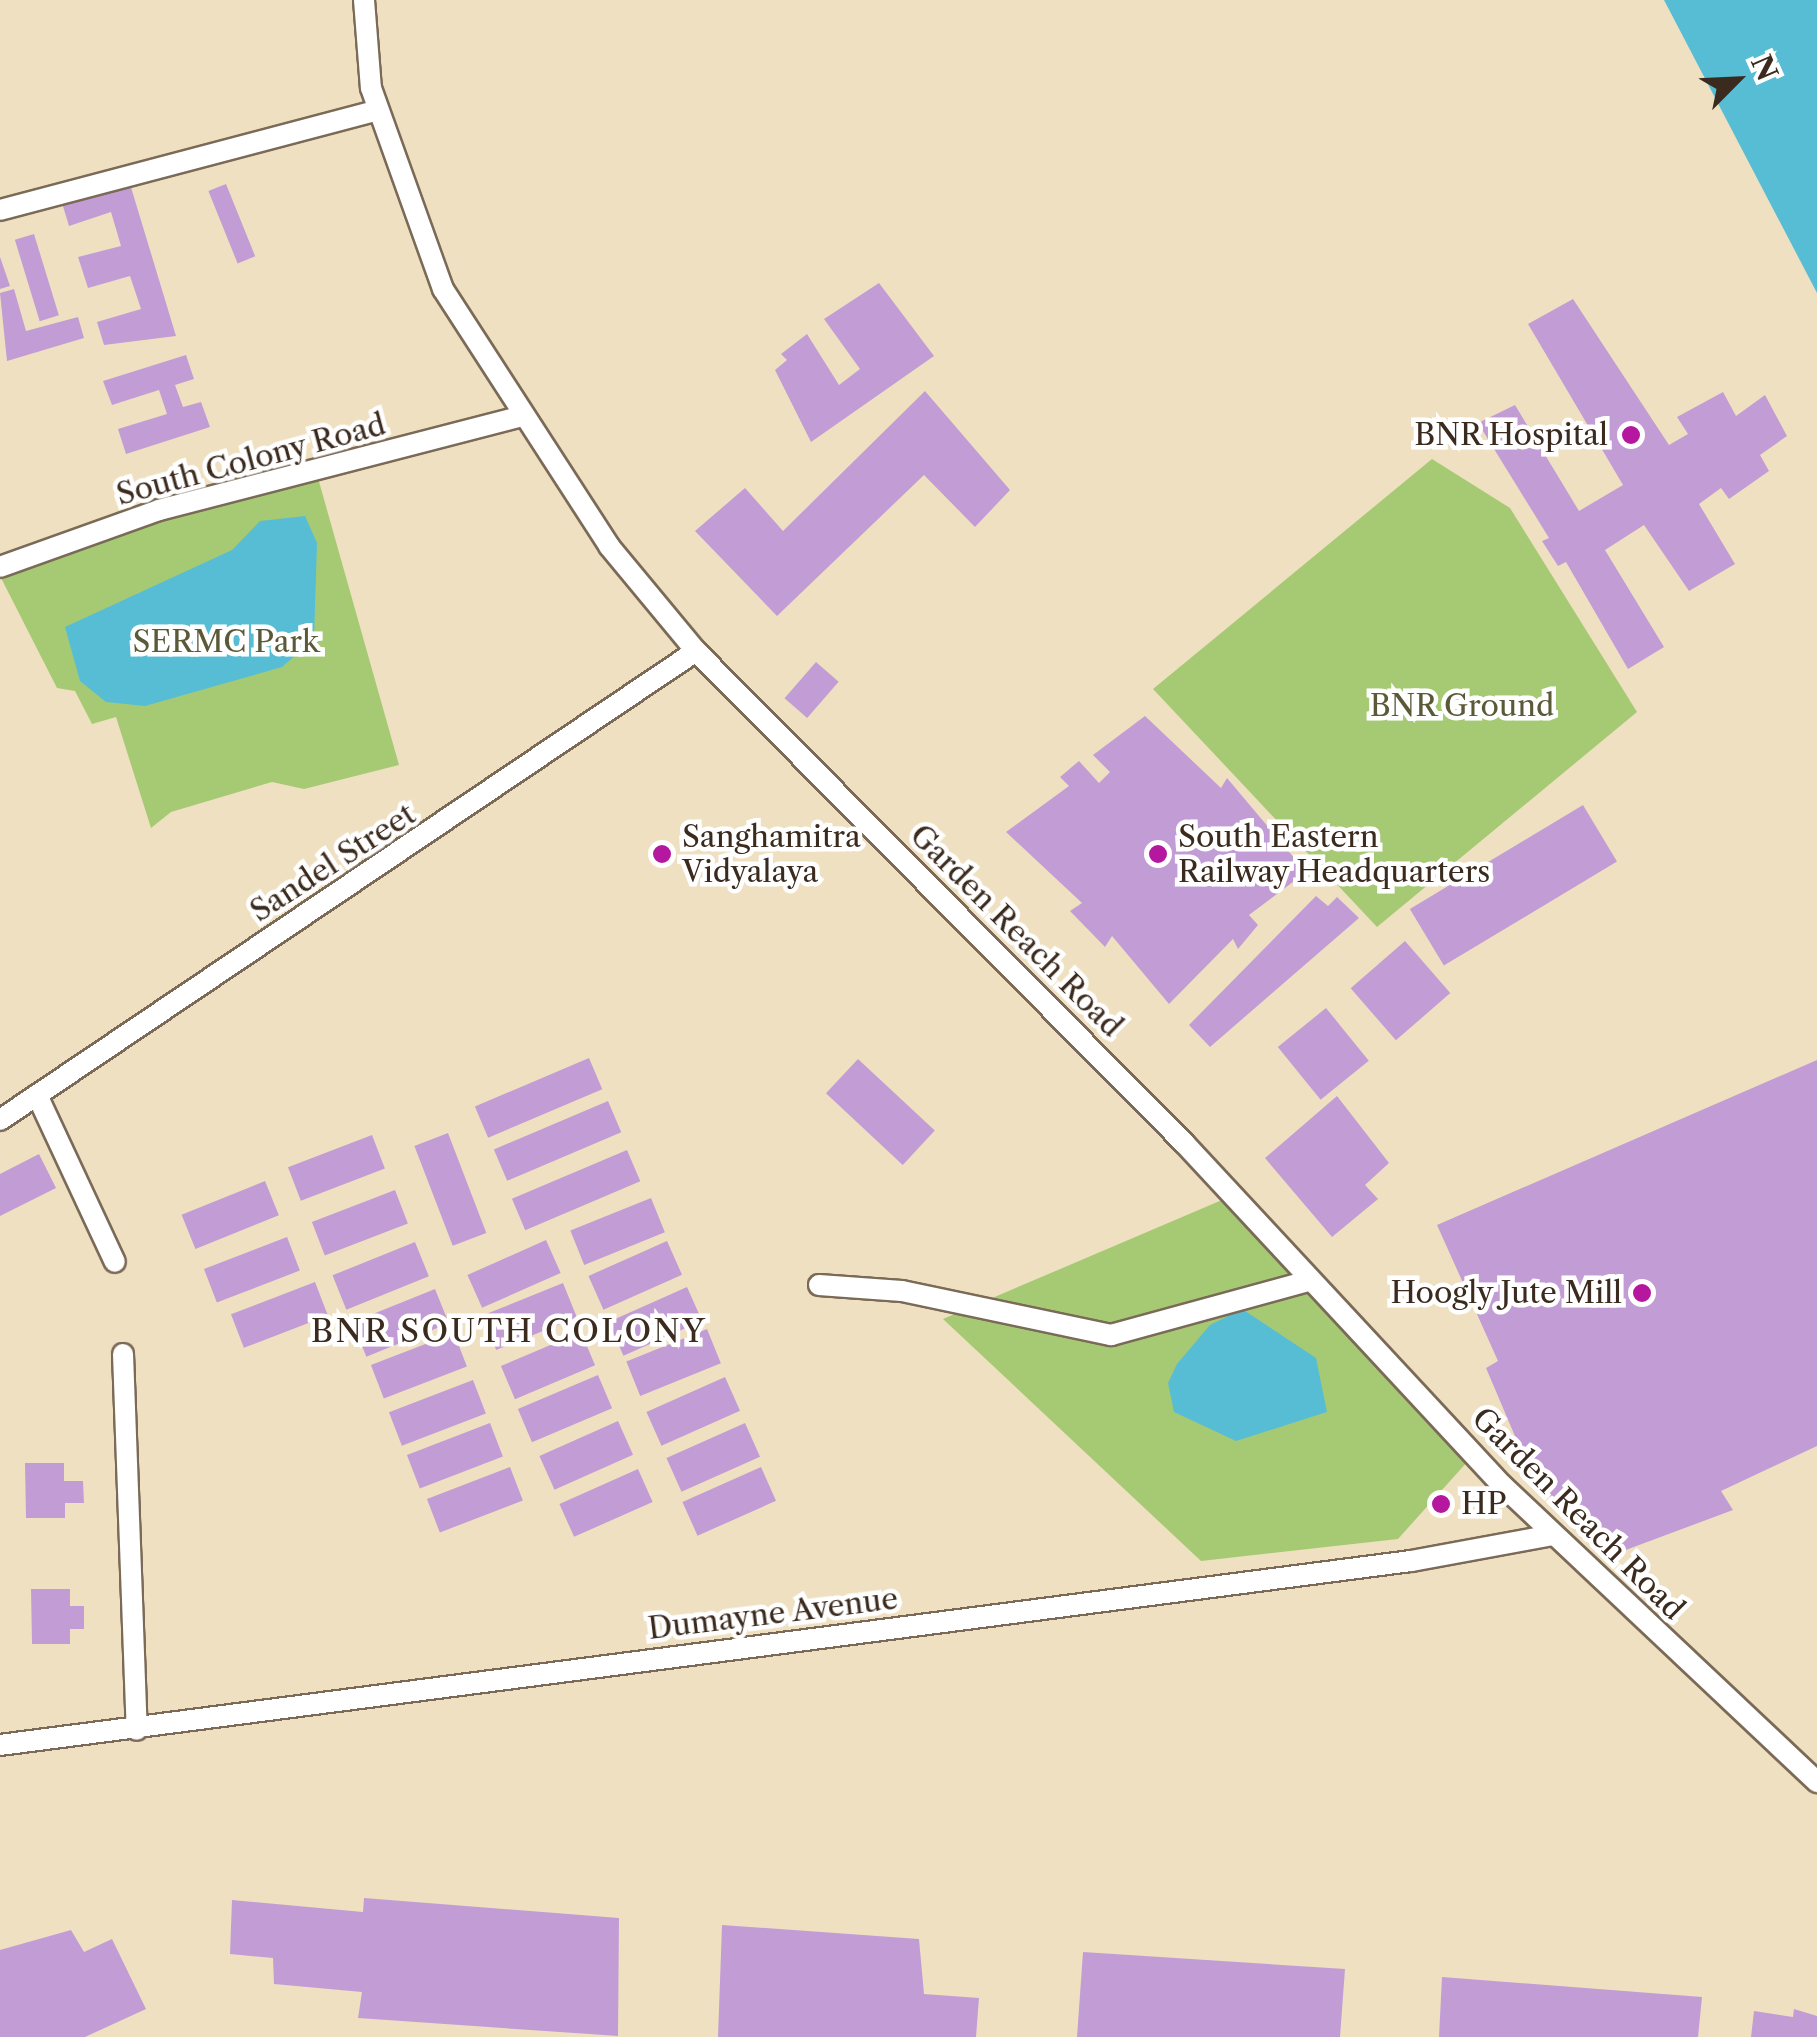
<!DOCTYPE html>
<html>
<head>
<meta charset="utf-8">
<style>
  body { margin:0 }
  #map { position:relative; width:1817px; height:2037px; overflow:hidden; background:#efe0c1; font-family:"Libre Caslon Text",serif }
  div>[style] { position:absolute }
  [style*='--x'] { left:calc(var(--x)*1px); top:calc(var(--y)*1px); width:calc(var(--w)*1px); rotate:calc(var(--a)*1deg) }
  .green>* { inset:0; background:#a6ca73 }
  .water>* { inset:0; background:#57bdd5 }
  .building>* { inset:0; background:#c29dd5; transform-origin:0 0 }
  .roads { filter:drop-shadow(2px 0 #7a6a57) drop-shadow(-2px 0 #7a6a57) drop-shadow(0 2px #7a6a57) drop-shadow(0 -2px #7a6a57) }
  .street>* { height:20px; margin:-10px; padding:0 10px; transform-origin:10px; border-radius:10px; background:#fff }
  .dots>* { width:28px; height:28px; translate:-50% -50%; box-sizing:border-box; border:5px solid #fff; border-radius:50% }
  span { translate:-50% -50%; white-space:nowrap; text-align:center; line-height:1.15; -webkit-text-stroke:9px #fff; paint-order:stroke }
  .poi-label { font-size:30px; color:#3b2a1e }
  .right { translate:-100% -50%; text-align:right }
  .left { translate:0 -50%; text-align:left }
  .street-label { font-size:30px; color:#3b2a1e }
  .park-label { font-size:30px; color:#5b5a38 }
  .neighbourhood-label { font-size:32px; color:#3b2a1e; letter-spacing:2.5px }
  .north { position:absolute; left:1687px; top:30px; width:100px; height:100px; -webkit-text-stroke:8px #fff; paint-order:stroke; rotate:66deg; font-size:28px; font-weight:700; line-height:40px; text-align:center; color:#3b2a1e }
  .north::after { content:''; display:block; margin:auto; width:35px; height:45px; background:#3b2a1e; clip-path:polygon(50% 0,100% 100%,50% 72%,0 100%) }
</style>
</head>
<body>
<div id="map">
  <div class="green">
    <div style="clip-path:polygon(1432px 459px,1510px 508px,1637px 712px,1377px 927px,1153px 689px)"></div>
    <div style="clip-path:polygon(318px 478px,399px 765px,304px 789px,272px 782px,171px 812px,151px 828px,116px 717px,92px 724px,75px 691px,57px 688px,0 576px,159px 516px)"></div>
    <div style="clip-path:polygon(1222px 1200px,1468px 1461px,1398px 1539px,1201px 1561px,943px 1319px)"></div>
  </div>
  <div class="water">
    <div style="clip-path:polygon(1664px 0,1817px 0,1817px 293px)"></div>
    <div style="clip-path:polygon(305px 516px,317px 543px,314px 639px,282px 667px,145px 706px,106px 702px,80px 681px,65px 627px,232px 550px,260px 521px)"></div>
    <div style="clip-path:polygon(1242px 1309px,1316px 1358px,1327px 1412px,1236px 1441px,1174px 1412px,1168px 1383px,1177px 1364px,1210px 1325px)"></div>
  </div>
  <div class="building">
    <div style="clip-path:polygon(130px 184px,176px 336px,104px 345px,97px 322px,141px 309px,130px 276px,88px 288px,78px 257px,121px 246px,111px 212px,69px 226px,62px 203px)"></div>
    <div style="left:226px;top:184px;width:78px;height:19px;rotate:68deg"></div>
    <div style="left:34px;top:234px;width:85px;height:20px;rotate:73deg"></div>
    <div style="clip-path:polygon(0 257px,10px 286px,0 289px)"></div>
    <div style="clip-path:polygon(879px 283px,934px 356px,811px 442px,775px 370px,787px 360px,781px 354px,807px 334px,839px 385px,860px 369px,824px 319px)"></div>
    <div style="clip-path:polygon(14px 289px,26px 331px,78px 317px,84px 338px,7px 361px,0 293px)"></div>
    <div style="clip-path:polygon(1573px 299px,1669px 445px,1688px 434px,1677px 417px,1723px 392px,1736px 416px,1765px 395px,1787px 436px,1760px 455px,1769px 471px,1729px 499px,1721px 488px,1699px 504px,1735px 564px,1689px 591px,1644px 525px,1605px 550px,1664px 647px,1628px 669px,1566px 562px,1558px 566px,1542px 541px,1549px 538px,1478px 423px,1515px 405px,1579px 511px,1623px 485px,1528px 324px)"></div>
    <div style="clip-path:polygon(186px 355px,194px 379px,175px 385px,183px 407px,201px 402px,210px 427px,126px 454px,118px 429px,167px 414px,159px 390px,112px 405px,103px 381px)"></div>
    <div style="clip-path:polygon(925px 391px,1010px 490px,975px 527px,924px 475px,777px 616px,695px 531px,745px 488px,783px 531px)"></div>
    <div style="left:816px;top:662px;width:30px;height:48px;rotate:41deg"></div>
    <div style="clip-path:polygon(1145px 716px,1221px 788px,1227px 778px,1306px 872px,1249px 915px,1258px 925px,1238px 949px,1233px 939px,1169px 1004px,1112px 936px,1105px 947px,1070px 911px,1082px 903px,1006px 832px,1069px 786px,1060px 777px,1079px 761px,1099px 783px,1110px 772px,1093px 755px)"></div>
    <div style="left:1583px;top:805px;width:66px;height:202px;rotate:59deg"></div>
    <div style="clip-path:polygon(1316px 896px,1328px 906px,1337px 897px,1359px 918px,1210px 1047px,1189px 1025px)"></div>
    <div style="left:1405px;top:941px;width:69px;height:72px;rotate:49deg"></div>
    <div style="left:1326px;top:1008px;width:68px;height:62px;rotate:51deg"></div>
    <div style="left:589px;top:1058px;width:34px;height:124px;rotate:67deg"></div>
    <div style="left:858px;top:1059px;width:105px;height:47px;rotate:43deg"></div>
    <div style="clip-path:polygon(1817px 1060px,1817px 1446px,1721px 1491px,1733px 1510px,1615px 1554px,1535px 1483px,1486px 1368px,1498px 1361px,1437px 1225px)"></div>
    <div style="clip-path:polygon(1337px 1096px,1389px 1163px,1365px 1185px,1378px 1199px,1332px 1237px,1265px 1158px)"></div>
    <div style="left:608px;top:1101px;width:34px;height:124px;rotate:67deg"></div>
    <div style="left:448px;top:1133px;width:107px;height:36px;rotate:69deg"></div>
    <div style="left:372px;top:1135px;width:36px;height:90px;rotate:69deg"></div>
    <div style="left:627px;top:1150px;width:34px;height:125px;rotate:67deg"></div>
    <div style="clip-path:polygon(39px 1154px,56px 1188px,0 1216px,0 1174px)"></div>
    <div style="left:265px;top:1181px;width:37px;height:90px;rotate:68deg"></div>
    <div style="left:395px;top:1190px;width:36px;height:89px;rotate:69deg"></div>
    <div style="left:651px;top:1198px;width:37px;height:87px;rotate:68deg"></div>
    <div style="left:287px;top:1237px;width:36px;height:89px;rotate:69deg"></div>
    <div style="left:546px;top:1240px;width:36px;height:86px;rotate:66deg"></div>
    <div style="left:667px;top:1241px;width:37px;height:86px;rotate:66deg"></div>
    <div style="left:415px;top:1242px;width:37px;height:89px;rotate:68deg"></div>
    <div style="left:315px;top:1282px;width:36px;height:90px;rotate:69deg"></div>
    <div style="left:563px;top:1283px;width:37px;height:87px;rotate:68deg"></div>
    <div style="left:687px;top:1287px;width:37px;height:86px;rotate:66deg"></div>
    <div style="left:435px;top:1289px;width:37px;height:89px;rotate:68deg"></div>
    <div style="left:707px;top:1329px;width:37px;height:87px;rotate:68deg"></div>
    <div style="left:581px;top:1332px;width:36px;height:87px;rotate:67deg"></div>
    <div style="left:454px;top:1333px;width:36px;height:89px;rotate:69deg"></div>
    <div style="left:598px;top:1375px;width:36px;height:87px;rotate:67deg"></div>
    <div style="left:725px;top:1377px;width:37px;height:86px;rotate:66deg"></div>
    <div style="left:473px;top:1380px;width:36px;height:90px;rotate:69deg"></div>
    <div style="left:618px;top:1421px;width:37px;height:86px;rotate:66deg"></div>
    <div style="left:490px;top:1423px;width:36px;height:89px;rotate:69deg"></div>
    <div style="left:745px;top:1423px;width:37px;height:86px;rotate:66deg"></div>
    <div style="clip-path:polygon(25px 1463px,64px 1463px,64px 1481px,83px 1481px,84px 1503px,65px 1503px,65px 1518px,26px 1518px)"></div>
    <div style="left:510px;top:1467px;width:36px;height:89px;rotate:69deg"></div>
    <div style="left:761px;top:1467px;width:37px;height:86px;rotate:66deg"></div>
    <div style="left:638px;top:1469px;width:36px;height:86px;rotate:66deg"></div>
    <div style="clip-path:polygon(31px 1589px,70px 1589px,70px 1606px,84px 1606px,84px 1629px,70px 1629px,70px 1644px,32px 1644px)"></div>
    <div style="clip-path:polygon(364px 1898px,619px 1918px,618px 2036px,358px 2018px,362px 1992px,274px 1984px,273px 1958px,230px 1954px,232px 1900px,363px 1912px)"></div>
    <div style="clip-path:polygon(722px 1925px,919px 1939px,924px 1994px,979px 1998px,976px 2037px,718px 2037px)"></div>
    <div style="clip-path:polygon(71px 1930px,84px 1952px,112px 1939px,146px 2009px,85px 2037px,0 2037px,0 1950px)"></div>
    <div style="clip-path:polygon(1083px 1952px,1345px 1969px,1340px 2037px,1077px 2037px)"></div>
    <div style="clip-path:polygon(1442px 1977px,1702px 1997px,1698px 2037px,1439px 2037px)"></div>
    <div style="clip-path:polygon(1794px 2009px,1817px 2016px,1817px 2037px,1751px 2037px,1754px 2011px,1793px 2017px)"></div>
  </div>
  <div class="roads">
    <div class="street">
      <div style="--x:364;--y:0;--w:88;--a:85.5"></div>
      <div style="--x:371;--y:88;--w:214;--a:70.3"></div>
      <div style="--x:443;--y:289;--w:306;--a:57.1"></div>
      <div style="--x:609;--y:546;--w:136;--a:50.4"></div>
      <div style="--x:696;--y:651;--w:693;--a:45.23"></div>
      <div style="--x:1184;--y:1143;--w:468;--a:47.1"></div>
      <div style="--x:1503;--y:1486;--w:432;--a:43.3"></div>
      <div style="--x:0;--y:210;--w:391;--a:-14.8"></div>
      <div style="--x:0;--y:567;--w:169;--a:-19.7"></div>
      <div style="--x:159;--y:510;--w:372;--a:-14.5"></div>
      <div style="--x:37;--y:1095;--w:184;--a:65"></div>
      <div style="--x:0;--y:1120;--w:839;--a:-33.97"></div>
      <div style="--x:819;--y:1285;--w:83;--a:4.1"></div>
      <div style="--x:902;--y:1291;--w:214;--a:11.9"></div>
      <div style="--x:1111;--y:1335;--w:205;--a:-15.3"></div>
      <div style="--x:123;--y:1354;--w:376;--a:87.9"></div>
      <div style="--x:0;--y:1745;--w:1423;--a:-7.43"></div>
      <div style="--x:1411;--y:1561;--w:143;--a:-10.4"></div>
    </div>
  </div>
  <div class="dots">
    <div style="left:1631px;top:435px;background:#b5179e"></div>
    <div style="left:662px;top:854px;background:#b5179e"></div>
    <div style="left:1158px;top:854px;background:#b5179e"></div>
    <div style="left:1642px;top:1293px;background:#b5179e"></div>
    <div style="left:1441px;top:1504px;background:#b5179e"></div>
  </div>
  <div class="poi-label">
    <span class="right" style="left:1608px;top:435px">BNR Hospital</span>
    <span class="left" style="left:682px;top:854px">Sanghamitra<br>Vidyalaya</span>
    <span class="left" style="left:1178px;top:854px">South Eastern<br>Railway Headquarters</span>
    <span class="right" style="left:1622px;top:1293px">Hoogly Jute Mill</span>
    <span class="left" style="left:1461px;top:1504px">HP</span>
  </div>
  <div class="street-label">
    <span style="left:251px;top:460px;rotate:-15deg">South Colony Road</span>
    <span style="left:333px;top:863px;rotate:-33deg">Sandel Street</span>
    <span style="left:1016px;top:931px;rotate:45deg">Garden Reach Road</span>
    <span style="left:1578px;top:1514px;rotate:45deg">Garden Reach Road</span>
    <span style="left:773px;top:1614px;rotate:-7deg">Dumayne Avenue</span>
  </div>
  <div class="park-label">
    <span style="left:226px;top:642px">SERMC Park</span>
    <span style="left:1462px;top:706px">BNR Ground</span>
  </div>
  <div class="neighbourhood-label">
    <span style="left:509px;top:1331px">BNR SOUTH COLONY</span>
  </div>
  <div class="north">N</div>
</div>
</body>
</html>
